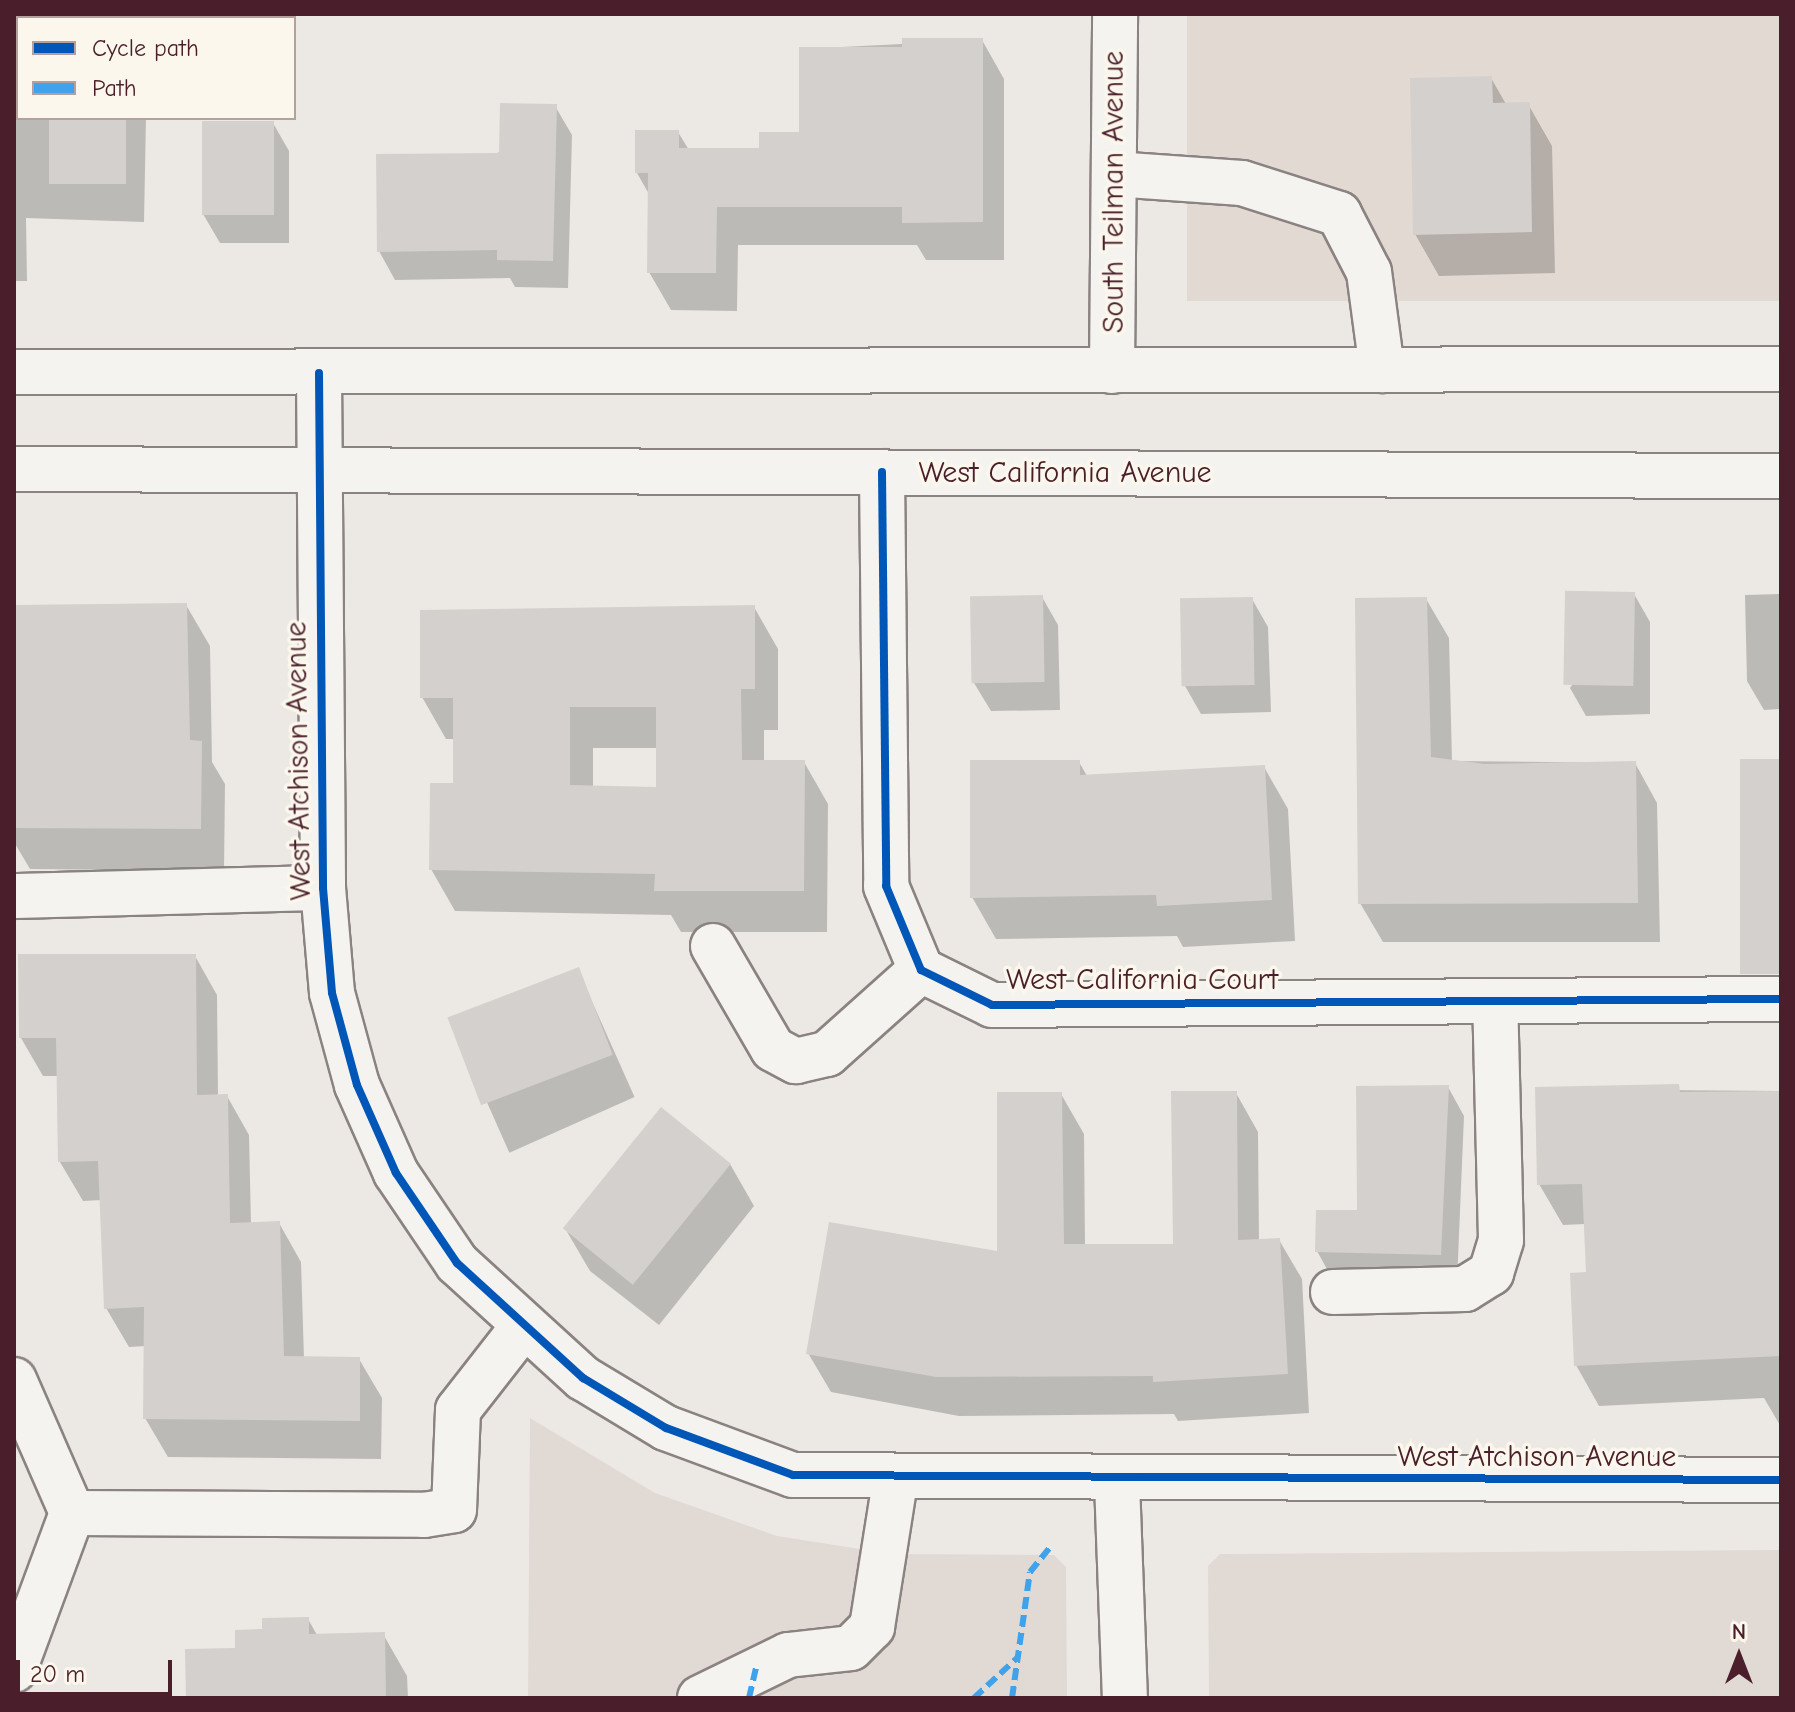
<!DOCTYPE html>
<html>
<head>
<meta charset="utf-8">
<style>
  body { margin:0 }
  #map { position:relative; width:1795px; height:1712px; overflow:hidden; background:#ece9e4; font-family:"Comic Neue",sans-serif }
  div>[style] { position:absolute }
  [style*='--x'] { left:calc(var(--x)*1px); top:calc(var(--y)*1px); width:calc(var(--w)*1px); rotate:calc(var(--a)*1deg) }
  .built>* { inset:0; background:#e2d9d3; transform-origin:0 0 }
  .green>* { inset:0; background:#e1d9d4 }
  .shadow>* { inset:0; background:#0003; transform-origin:0 0 }
  .building>* { inset:0; background:#d4d0cd; transform-origin:0 0 }
  .roads { filter:drop-shadow(2px 0 #8b8282) drop-shadow(-2px 0 #8b8282) drop-shadow(0 2px #8b8282) drop-shadow(0 -2px #8b8282) }
  .minor>* { height:44px; margin:-22px; padding:0 22px; transform-origin:22px; border-radius:22px; background:#f4f3ef }
  .major>* { height:44px; margin:-22px; padding:0 22px; transform-origin:22px; border-radius:22px; background:#f4f3ef }
  .quiet>* { height:6px; margin-top:-3px; transform-origin:0; background:repeating-linear-gradient(90deg,#40a2eb 0 12px,transparent 0 18px) }
  .cycleway>* { height:8px; margin:-4px; padding:0 4px; transform-origin:4px; border-radius:4px; background:#0057b8 }
  span { translate:-50% -50%; white-space:nowrap; text-align:center; line-height:1.15; -webkit-text-stroke:7px #fbf7ec; paint-order:stroke }
  .street-label { font-size:30px; color:#4a1f2b }
  .frame { position:absolute; inset:0; border:16px solid #4a1f2b; pointer-events:none }
  .legend { position:absolute; left:16px; top:16px; width:280px; height:104px; box-sizing:border-box; background:#fbf7ec; border:2px solid #b4a19f; margin:0; padding:10px 14px; list-style:none; font-size:24px; color:#4a1f2b }
  .legend li { display:flex; align-items:center; gap:16px; height:40px }
  .legend b { width:40px; border:2px solid #b4a19f }
  .north { position:absolute; left:1699px; top:1616px; width:80px; height:80px; -webkit-text-stroke:6px #fbf7ec; paint-order:stroke; rotate:0deg; font-size:22px; font-weight:700; line-height:32px; text-align:center; color:#4a1f2b }
  .north::after { content:''; display:block; margin:auto; width:28px; height:36px; background:#4a1f2b; clip-path:polygon(50% 0,100% 100%,50% 72%,0 100%) }
  .scale { position:absolute; left:16px; top:1660px; width:156px; height:36px; box-sizing:border-box; border:4px solid #4a1f2b; border-top:0; padding-left:10px; font-size:24px; line-height:28px; white-space:nowrap; color:#4a1f2b; -webkit-text-stroke:6px #fbf7ec; paint-order:stroke }
</style>
</head>
<body>
<div id="map">
  <div class="built">
    <div style="left:1187px;top:14px;width:594px;height:287px"></div>
  </div>
  <div class="green">
    <div style="clip-path:polygon(530px 1418px,655px 1493px,777px 1536px,892px 1554px,1054px 1555px,1066px 1567px,1067px 1698px,528px 1698px)"></div>
    <div style="clip-path:polygon(1781px 1550px,1781px 1698px,1209px 1698px,1208px 1566px,1220px 1554px)"></div>
  </div>
  <div class="shadow">
    <div style="clip-path:polygon(982px 40px,1004px 79px,1004px 260px,926px 260px,917px 245px,738px 245px,737px 311px,671px 310px,649px 272px,649px 194px,637px 173px,678px 132px,689px 150px,761px 150px,801px 134px,801px 49px)"></div>
    <div style="clip-path:polygon(14px 61px,18px 118px,146px 118px,144px 222px,26px 218px,27px 281px,14px 281px)"></div>
    <div style="clip-path:polygon(1491px 78px,1506px 104px,1528px 104px,1552px 146px,1555px 273px,1439px 276px,1415px 234px)"></div>
    <div style="clip-path:polygon(555px 106px,572px 135px,568px 288px,515px 287px,510px 278px,395px 280px,379px 251px)"></div>
    <div style="clip-path:polygon(273px 123px,289px 151px,289px 243px,220px 243px,203px 214px)"></div>
    <div style="clip-path:polygon(1634px 594px,1650px 622px,1650px 714px,1586px 716px,1570px 688px)"></div>
    <div style="clip-path:polygon(1781px 594px,1781px 709px,1764px 710px,1747px 681px,1745px 595px)"></div>
    <div style="clip-path:polygon(1042px 597px,1058px 625px,1060px 710px,991px 711px,974px 683px)"></div>
    <div style="clip-path:polygon(1252px 599px,1268px 627px,1271px 712px,1201px 714px,1185px 686px)"></div>
    <div style="clip-path:polygon(1426px 599px,1449px 638px,1452px 761px,1635px 763px,1657px 803px,1660px 942px,1383px 942px,1360px 903px)"></div>
    <div style="clip-path:polygon(186px 605px,210px 646px,212px 762px,225px 784px,224px 871px,30px 869px,14px 842px,14px 607px)"></div>
    <div style="clip-path:polygon(evenodd,754px 607px,778px 649px,778px 730px,764px 730px,764px 762px,804px 762px,828px 804px,827px 932px,681px 932px,671px 915px,455px 911px,431px 869px,455px 785px,455px 739px,446px 739px,422px 697px,754px 607px,593px 748px,658px 748px,658px 789px,593px 788px,593px 748px)"></div>
    <div style="clip-path:polygon(1079px 762px,1087px 776px,1264px 767px,1288px 809px,1295px 941px,1183px 947px,1177px 936px,996px 939px,972px 897px)"></div>
    <div style="clip-path:polygon(195px 956px,217px 995px,218px 1096px,227px 1096px,249px 1135px,251px 1224px,279px 1223px,301px 1262px,304px 1359px,359px 1359px,382px 1398px,381px 1459px,168px 1457px,145px 1418px,146px 1346px,129px 1347px,106px 1308px,102px 1200px,83px 1201px,60px 1162px,59px 1076px,43px 1076px,21px 1038px)"></div>
    <div style="left:578px;top:970px;width:139px;height:137px;rotate:66deg"></div>
    <div style="clip-path:polygon(1448px 1087px,1464px 1116px,1457px 1283px,1333px 1280px,1317px 1251px,1359px 1212px)"></div>
    <div style="clip-path:polygon(1537px 1089px,1781px 1091px,1781px 1427px,1764px 1398px,1599px 1406px,1576px 1365px,1588px 1274px,1585px 1224px,1563px 1225px,1539px 1184px)"></div>
    <div style="clip-path:polygon(1236px 1093px,1258px 1132px,1259px 1241px,1279px 1240px,1302px 1279px,1309px 1413px,1178px 1421px,1174px 1414px,959px 1416px,831px 1392px,808px 1353px,999px 1254px,1061px 1094px,1084px 1134px,1085px 1246px,1175px 1246px)"></div>
    <div style="clip-path:polygon(661px 1110px,730px 1164px,754px 1206px,659px 1325px,590px 1271px,566px 1230px)"></div>
    <div style="clip-path:polygon(308px 1619px,317px 1635px,383px 1634px,407px 1676px,408px 1698px,188px 1698px,264px 1631px)"></div>
  </div>
  <div class="building">
    <div style="clip-path:polygon(902px 38px,983px 38px,983px 222px,902px 223px,902px 207px,717px 207px,716px 273px,647px 273px,648px 173px,635px 173px,635px 130px,679px 130px,679px 148px,759px 148px,759px 132px,799px 132px,799px 47px,902px 47px)"></div>
    <div style="clip-path:polygon(1492px 76px,1493px 103px,1530px 102px,1532px 232px,1413px 235px,1410px 78px)"></div>
    <div style="clip-path:polygon(500px 103px,557px 104px,553px 261px,497px 260px,497px 250px,377px 252px,376px 154px,499px 153px)"></div>
    <div style="left:49px;top:118px;width:77px;height:66px"></div>
    <div style="left:202px;top:121px;width:72px;height:94px"></div>
    <div style="left:1635px;top:592px;width:94px;height:70px;rotate:91deg"></div>
    <div style="left:1043px;top:595px;width:87px;height:73px;rotate:89deg"></div>
    <div style="left:1253px;top:597px;width:88px;height:73px;rotate:89deg"></div>
    <div style="clip-path:polygon(1427px 597px,1431px 757px,1485px 764px,1636px 761px,1638px 903px,1358px 904px,1355px 598px)"></div>
    <div style="clip-path:polygon(187px 603px,190px 740px,202px 741px,201px 829px,14px 828px,14px 605px)"></div>
    <div style="clip-path:polygon(evenodd,755px 605px,755px 689px,741px 689px,742px 760px,805px 760px,804px 891px,654px 891px,655px 874px,429px 870px,430px 783px,453px 783px,453px 698px,420px 698px,420px 610px,755px 605px,570px 707px,656px 707px,656px 787px,570px 785px,570px 707px)"></div>
    <div style="left:1781px;top:759px;width:215px;height:41px;rotate:90deg"></div>
    <div style="clip-path:polygon(970px 760px,1080px 760px,1080px 775px,1265px 765px,1272px 900px,1157px 906px,1156px 895px,970px 898px)"></div>
    <div style="clip-path:polygon(18px 954px,196px 954px,197px 1095px,228px 1094px,230px 1223px,280px 1221px,284px 1356px,360px 1357px,360px 1421px,143px 1419px,144px 1307px,104px 1309px,98px 1161px,58px 1162px,56px 1038px,19px 1038px)"></div>
    <div style="left:579px;top:967px;width:94px;height:141px;rotate:69deg"></div>
    <div style="clip-path:polygon(1679px 1084px,1680px 1092px,1781px 1091px,1781px 1356px,1574px 1366px,1570px 1273px,1586px 1272px,1582px 1184px,1537px 1185px,1535px 1087px)"></div>
    <div style="clip-path:polygon(1449px 1085px,1441px 1255px,1315px 1252px,1316px 1210px,1357px 1210px,1356px 1086px)"></div>
    <div style="clip-path:polygon(1171px 1091px,1237px 1091px,1238px 1240px,1280px 1238px,1288px 1374px,1153px 1382px,1153px 1376px,936px 1377px,806px 1354px,829px 1222px,997px 1251px,997px 1092px,1062px 1092px,1064px 1244px,1173px 1244px)"></div>
    <div style="left:661px;top:1107px;width:90px;height:156px;rotate:39deg"></div>
    <div style="clip-path:polygon(309px 1617px,309px 1634px,385px 1632px,386px 1698px,186px 1698px,185px 1649px,235px 1648px,235px 1630px,262px 1629px,262px 1618px)"></div>
  </div>
  <div class="roads">
    <div class="minor">
      <div style="--x:1114;--y:174;--w:128;--a:4"></div>
      <div style="--x:1242;--y:183;--w:102;--a:17.7"></div>
      <div style="--x:1339;--y:214;--w:65;--a:62.7"></div>
      <div style="--x:1369;--y:272;--w:99;--a:82.4"></div>
      <div style="--x:1112;--y:371;--w:357;--a:-89.5"></div>
      <div style="--x:319;--y:373;--w:515;--a:89.55"></div>
      <div style="--x:323;--y:888;--w:105;--a:85.1"></div>
      <div style="--x:332;--y:993;--w:95;--a:74.8"></div>
      <div style="--x:357;--y:1085;--w:96;--a:66.1"></div>
      <div style="--x:396;--y:1173;--w:109;--a:55.9"></div>
      <div style="--x:457;--y:1263;--w:171;--a:42.4"></div>
      <div style="--x:583;--y:1378;--w:97;--a:31.1"></div>
      <div style="--x:666;--y:1428;--w:135;--a:20.3"></div>
      <div style="--x:793;--y:1475;--w:988;--a:0.29"></div>
      <div style="--x:882;--y:472;--w:414;--a:89.4"></div>
      <div style="--x:886;--y:886;--w:91;--a:67.4"></div>
      <div style="--x:921;--y:970;--w:79;--a:26.2"></div>
      <div style="--x:992;--y:1005;--w:789;--a:-0.44"></div>
      <div style="--x:14;--y:896;--w:309;--a:-1.5"></div>
      <div style="--x:713;--y:946;--w:119;--a:59.8"></div>
      <div style="--x:773;--y:1049;--w:26;--a:28"></div>
      <div style="--x:796;--y:1061;--w:32;--a:-13"></div>
      <div style="--x:827;--y:1054;--w:126;--a:-41.8"></div>
      <div style="--x:1333;--y:1292;--w:132;--a:-1.3"></div>
      <div style="--x:1465;--y:1289;--w:31;--a:-32"></div>
      <div style="--x:1491;--y:1273;--w:34;--a:-73"></div>
      <div style="--x:1501;--y:1240;--w:238;--a:-91.4"></div>
      <div style="--x:14;--y:1380;--w:145;--a:66.4"></div>
      <div style="--x:72;--y:1513;--w:352;--a:0.3"></div>
      <div style="--x:424;--y:1515;--w:30;--a:-9"></div>
      <div style="--x:454;--y:1510;--w:100;--a:-87.7"></div>
      <div style="--x:458;--y:1410;--w:104;--a:-52"></div>
      <div style="--x:1117;--y:1482;--w:216;--a:87.9"></div>
      <div style="--x:14;--y:1670;--w:167;--a:-69.7"></div>
      <div style="--x:700;--y:1698;--w:98;--a:-26"></div>
      <div style="--x:788;--y:1655;--w:63;--a:-6.3"></div>
      <div style="--x:851;--y:1648;--w:30;--a:-45"></div>
      <div style="--x:872;--y:1627;--w:148;--a:-81"></div>
    </div>
    <div class="major">
      <div style="--x:14;--y:372;--w:1767;--a:-0.1"></div>
      <div style="--x:14;--y:469;--w:1767;--a:0.23"></div>
    </div>
  </div>
  <div class="quiet">
    <div style="--x:749;--y:1698;--w:32;--a:-77"></div>
    <div style="--x:974;--y:1698;--w:59;--a:-42.9"></div>
    <div style="--x:1012;--y:1698;--w:127;--a:-81.9"></div>
    <div style="--x:1030;--y:1572;--w:32;--a:-51"></div>
  </div>
  <div class="cycleway">
    <div style="--x:319;--y:373;--w:515;--a:89.55"></div>
    <div style="--x:323;--y:888;--w:105;--a:85.1"></div>
    <div style="--x:332;--y:993;--w:95;--a:74.8"></div>
    <div style="--x:357;--y:1085;--w:96;--a:66.1"></div>
    <div style="--x:396;--y:1173;--w:109;--a:55.9"></div>
    <div style="--x:457;--y:1263;--w:171;--a:42.4"></div>
    <div style="--x:583;--y:1378;--w:97;--a:31.1"></div>
    <div style="--x:666;--y:1428;--w:135;--a:20.3"></div>
    <div style="--x:793;--y:1475;--w:988;--a:0.29"></div>
    <div style="--x:882;--y:472;--w:414;--a:89.4"></div>
    <div style="--x:886;--y:886;--w:91;--a:67.4"></div>
    <div style="--x:921;--y:970;--w:79;--a:26.2"></div>
    <div style="--x:992;--y:1005;--w:789;--a:-0.44"></div>
  </div>
  <div class="street-label">
    <span style="left:1114px;top:192px;rotate:-90deg">South Teilman Avenue</span>
    <span style="left:1065px;top:473px">West California Avenue</span>
    <span style="left:299px;top:761px;rotate:-91deg">West Atchison Avenue</span>
    <span style="left:1142px;top:980px">West California Court</span>
    <span style="left:1537px;top:1457px">West Atchison Avenue</span>
  </div>
  <div class="frame"></div>
  <ul class="legend">
  <li><b style="height:10px;background:#0057b8"></b>Cycle path</li>
  <li><b style="height:10px;background:#40a2eb"></b>Path</li>
  </ul>
  <div class="north">N</div>
  <div class="scale">20 m</div>
</div>
</body>
</html>
